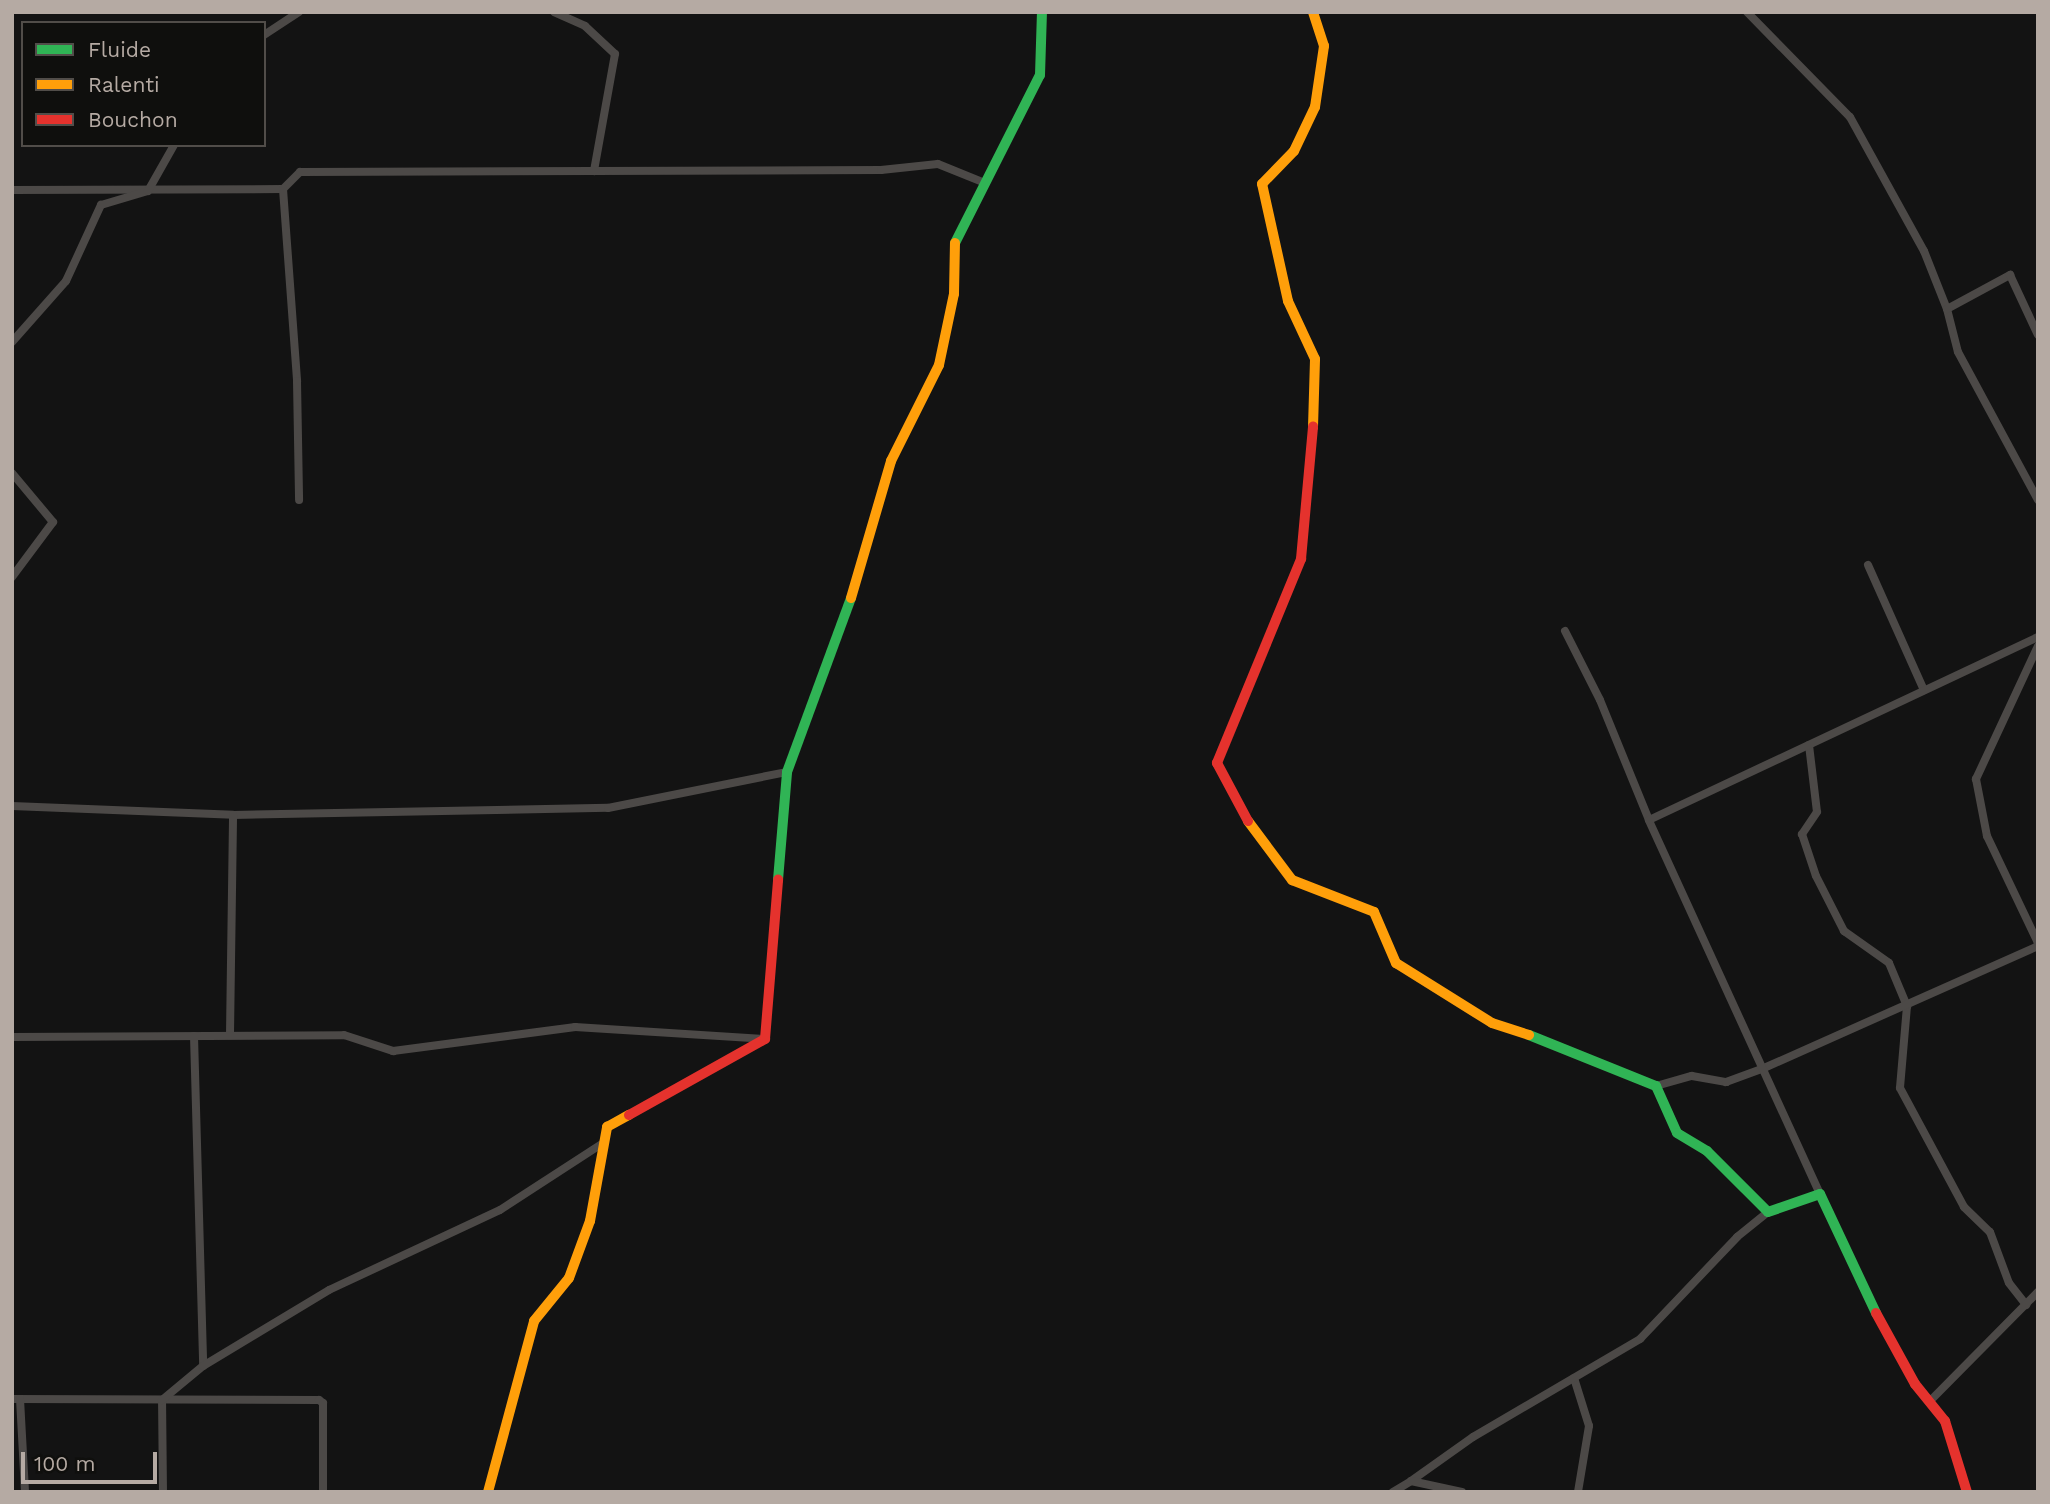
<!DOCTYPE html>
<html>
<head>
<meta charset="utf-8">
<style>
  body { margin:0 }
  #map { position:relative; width:2050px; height:1504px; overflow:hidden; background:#131313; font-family:"Work Sans",sans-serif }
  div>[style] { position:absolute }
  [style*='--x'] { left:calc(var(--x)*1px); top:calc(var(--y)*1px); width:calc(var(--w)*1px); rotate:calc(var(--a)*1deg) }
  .street>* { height:8px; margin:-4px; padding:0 4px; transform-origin:4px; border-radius:4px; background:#4c4947 }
  .fast>* { height:10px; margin:-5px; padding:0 5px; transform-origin:5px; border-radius:5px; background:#30b455 }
  .slow>* { height:10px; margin:-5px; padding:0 5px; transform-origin:5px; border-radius:5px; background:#ff9f0a }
  .jam>* { height:10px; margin:-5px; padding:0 5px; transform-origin:5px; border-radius:5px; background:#e5322d }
  span { translate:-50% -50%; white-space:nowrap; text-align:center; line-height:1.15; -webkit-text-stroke:6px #0f0f0d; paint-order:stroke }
  .frame { position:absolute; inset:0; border:14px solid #b5aaa3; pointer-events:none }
  .legend { position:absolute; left:21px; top:21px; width:245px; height:126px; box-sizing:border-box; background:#0f0f0d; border:2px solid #514d49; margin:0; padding:9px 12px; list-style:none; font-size:21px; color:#b5aaa3 }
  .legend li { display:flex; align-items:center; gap:14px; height:35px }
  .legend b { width:35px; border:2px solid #514d49 }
  .scale { position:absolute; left:21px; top:1452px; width:136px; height:32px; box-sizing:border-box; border:4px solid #b5aaa3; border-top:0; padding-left:9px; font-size:21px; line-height:24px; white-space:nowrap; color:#b5aaa3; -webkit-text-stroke:5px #0f0f0d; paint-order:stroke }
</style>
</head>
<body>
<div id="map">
  <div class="street">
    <div style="--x:554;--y:12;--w:34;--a:24"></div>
    <div style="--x:585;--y:26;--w:41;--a:43"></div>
    <div style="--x:615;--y:54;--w:119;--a:100.2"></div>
    <div style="--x:1747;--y:12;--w:147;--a:45.6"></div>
    <div style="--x:1850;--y:117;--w:153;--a:61.1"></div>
    <div style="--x:1924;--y:251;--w:62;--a:68.4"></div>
    <div style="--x:1947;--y:309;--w:44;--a:75.7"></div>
    <div style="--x:1958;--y:352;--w:168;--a:61.6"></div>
    <div style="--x:264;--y:35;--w:42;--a:-33.3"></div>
    <div style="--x:283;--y:189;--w:24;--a:-45"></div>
    <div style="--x:300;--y:172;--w:581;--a:-0.2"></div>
    <div style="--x:881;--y:170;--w:57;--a:-6"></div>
    <div style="--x:938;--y:164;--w:51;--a:22"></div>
    <div style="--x:12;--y:190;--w:271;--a:-0.2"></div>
    <div style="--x:283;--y:189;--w:193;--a:85.8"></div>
    <div style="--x:297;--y:381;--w:119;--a:89"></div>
    <div style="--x:1947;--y:309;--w:72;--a:-28.4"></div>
    <div style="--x:2010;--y:275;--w:66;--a:65"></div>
    <div style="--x:12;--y:342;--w:81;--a:-48.5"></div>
    <div style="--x:66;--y:281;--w:84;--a:-65.3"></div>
    <div style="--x:101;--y:205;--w:49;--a:-16.6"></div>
    <div style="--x:148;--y:191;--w:53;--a:-60.5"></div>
    <div style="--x:12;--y:473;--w:64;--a:50.1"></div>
    <div style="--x:53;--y:522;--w:69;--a:126.7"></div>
    <div style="--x:1868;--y:565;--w:137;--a:65.9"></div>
    <div style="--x:1565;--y:631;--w:77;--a:63.1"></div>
    <div style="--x:1600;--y:700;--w:130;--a:67.8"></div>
    <div style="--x:2038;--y:646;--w:147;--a:115"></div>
    <div style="--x:1976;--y:779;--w:58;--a:79.1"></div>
    <div style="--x:1987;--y:836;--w:119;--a:64.5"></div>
    <div style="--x:1809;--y:745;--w:67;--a:83.2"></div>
    <div style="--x:1817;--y:812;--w:27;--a:124"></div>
    <div style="--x:1802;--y:834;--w:44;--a:71.6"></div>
    <div style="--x:1816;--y:876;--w:62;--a:63"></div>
    <div style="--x:1844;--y:931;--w:55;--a:35.4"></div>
    <div style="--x:1889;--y:963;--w:47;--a:67.3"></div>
    <div style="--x:1907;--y:1006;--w:82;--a:94.9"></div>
    <div style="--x:1900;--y:1088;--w:135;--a:61.7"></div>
    <div style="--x:1964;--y:1207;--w:36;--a:44"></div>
    <div style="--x:1990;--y:1232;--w:54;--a:69.6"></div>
    <div style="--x:2009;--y:1283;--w:28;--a:52"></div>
    <div style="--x:12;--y:806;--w:221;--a:2.3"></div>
    <div style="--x:233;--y:815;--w:375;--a:-1.1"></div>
    <div style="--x:608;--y:808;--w:183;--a:-11.4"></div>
    <div style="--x:230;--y:1034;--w:219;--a:-89.2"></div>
    <div style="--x:194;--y:1036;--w:330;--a:88.4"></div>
    <div style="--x:12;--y:1037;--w:332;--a:-0.3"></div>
    <div style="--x:344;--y:1035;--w:52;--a:18.1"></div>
    <div style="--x:393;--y:1051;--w:184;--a:-7.5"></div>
    <div style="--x:575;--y:1027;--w:189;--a:3.6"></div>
    <div style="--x:1656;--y:1086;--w:37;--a:-16"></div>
    <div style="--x:1692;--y:1076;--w:35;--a:10"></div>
    <div style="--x:1726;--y:1082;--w:40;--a:-20.2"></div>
    <div style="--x:1764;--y:1068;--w:300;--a:-24"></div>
    <div style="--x:1820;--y:1194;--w:411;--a:-114.6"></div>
    <div style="--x:1649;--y:820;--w:430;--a:-25.2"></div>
    <div style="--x:1574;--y:1378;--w:50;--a:72.6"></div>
    <div style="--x:1589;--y:1426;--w:67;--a:99.5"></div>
    <div style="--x:12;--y:1399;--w:307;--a:0.2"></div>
    <div style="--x:319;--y:1400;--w:5;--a:37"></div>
    <div style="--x:323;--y:1403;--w:89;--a:90"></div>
    <div style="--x:20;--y:1399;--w:93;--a:86.9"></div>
    <div style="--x:1932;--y:1399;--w:151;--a:-45.3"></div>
    <div style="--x:1411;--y:1481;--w:76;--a:-35.4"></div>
    <div style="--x:1473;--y:1437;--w:194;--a:-30.4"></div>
    <div style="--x:1640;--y:1339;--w:141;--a:-46.4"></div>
    <div style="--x:1737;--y:1237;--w:40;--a:-39"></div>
    <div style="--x:163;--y:1492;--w:92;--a:-90.6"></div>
    <div style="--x:162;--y:1400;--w:53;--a:-39.7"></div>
    <div style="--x:203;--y:1366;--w:147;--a:-31.1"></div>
    <div style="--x:329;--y:1290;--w:189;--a:-25.1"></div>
    <div style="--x:500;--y:1210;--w:123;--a:-33"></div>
    <div style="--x:1393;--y:1492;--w:21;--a:-31"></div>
    <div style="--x:1411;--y:1481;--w:52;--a:12.2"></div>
  </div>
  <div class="fast">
    <div style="--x:955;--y:243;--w:188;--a:-63.2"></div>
    <div style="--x:1040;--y:75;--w:63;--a:-88.2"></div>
    <div style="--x:778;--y:880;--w:108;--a:-85.2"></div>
    <div style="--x:787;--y:772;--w:185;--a:-69.8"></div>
    <div style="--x:1529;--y:1035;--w:137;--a:21.9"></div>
    <div style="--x:1656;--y:1086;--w:51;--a:65.9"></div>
    <div style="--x:1677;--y:1133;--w:35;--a:31"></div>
    <div style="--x:1707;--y:1151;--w:86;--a:45"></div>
    <div style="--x:1768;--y:1212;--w:55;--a:-19.1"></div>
    <div style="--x:1820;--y:1194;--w:132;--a:64.8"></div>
  </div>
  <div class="slow">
    <div style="--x:1313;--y:427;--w:68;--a:-88.3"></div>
    <div style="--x:1315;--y:359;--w:64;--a:-115"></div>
    <div style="--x:1288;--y:301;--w:120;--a:-102.5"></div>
    <div style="--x:1262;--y:184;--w:46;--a:-45.9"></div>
    <div style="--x:1294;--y:151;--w:49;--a:-64.5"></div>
    <div style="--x:1315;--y:107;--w:62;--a:-81.6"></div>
    <div style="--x:1324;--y:46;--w:36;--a:-108"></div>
    <div style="--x:851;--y:598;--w:143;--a:-73.7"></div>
    <div style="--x:891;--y:461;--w:107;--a:-63.4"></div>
    <div style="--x:939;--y:365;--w:73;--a:-78.1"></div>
    <div style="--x:954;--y:294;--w:51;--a:-88.9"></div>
    <div style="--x:1248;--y:821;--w:74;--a:53.3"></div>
    <div style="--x:1292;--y:880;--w:88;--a:21.3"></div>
    <div style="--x:1374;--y:912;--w:56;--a:66.7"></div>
    <div style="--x:1396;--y:963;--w:113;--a:32"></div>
    <div style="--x:1492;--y:1023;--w:39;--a:18"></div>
    <div style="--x:488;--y:1492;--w:177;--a:-74.9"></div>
    <div style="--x:534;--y:1321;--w:55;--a:-50.9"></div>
    <div style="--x:569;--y:1278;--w:61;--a:-69.8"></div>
    <div style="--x:590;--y:1221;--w:96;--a:-79.7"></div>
    <div style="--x:607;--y:1127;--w:25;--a:-29"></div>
  </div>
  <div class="jam">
    <div style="--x:1248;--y:821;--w:66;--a:-118.1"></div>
    <div style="--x:1217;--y:763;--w:221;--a:-67.6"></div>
    <div style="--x:1301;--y:559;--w:133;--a:-84.8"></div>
    <div style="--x:629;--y:1115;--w:156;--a:-29.2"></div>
    <div style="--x:765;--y:1039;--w:160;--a:-85.3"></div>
    <div style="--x:1876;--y:1313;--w:81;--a:61.2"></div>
    <div style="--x:1915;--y:1384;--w:48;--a:51"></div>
    <div style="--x:1945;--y:1421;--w:74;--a:72.8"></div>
  </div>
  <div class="frame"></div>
  <ul class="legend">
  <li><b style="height:9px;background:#30b455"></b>Fluide</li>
  <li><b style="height:9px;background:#ff9f0a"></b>Ralenti</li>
  <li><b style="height:9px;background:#e5322d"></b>Bouchon</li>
  </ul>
  <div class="scale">100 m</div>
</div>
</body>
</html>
